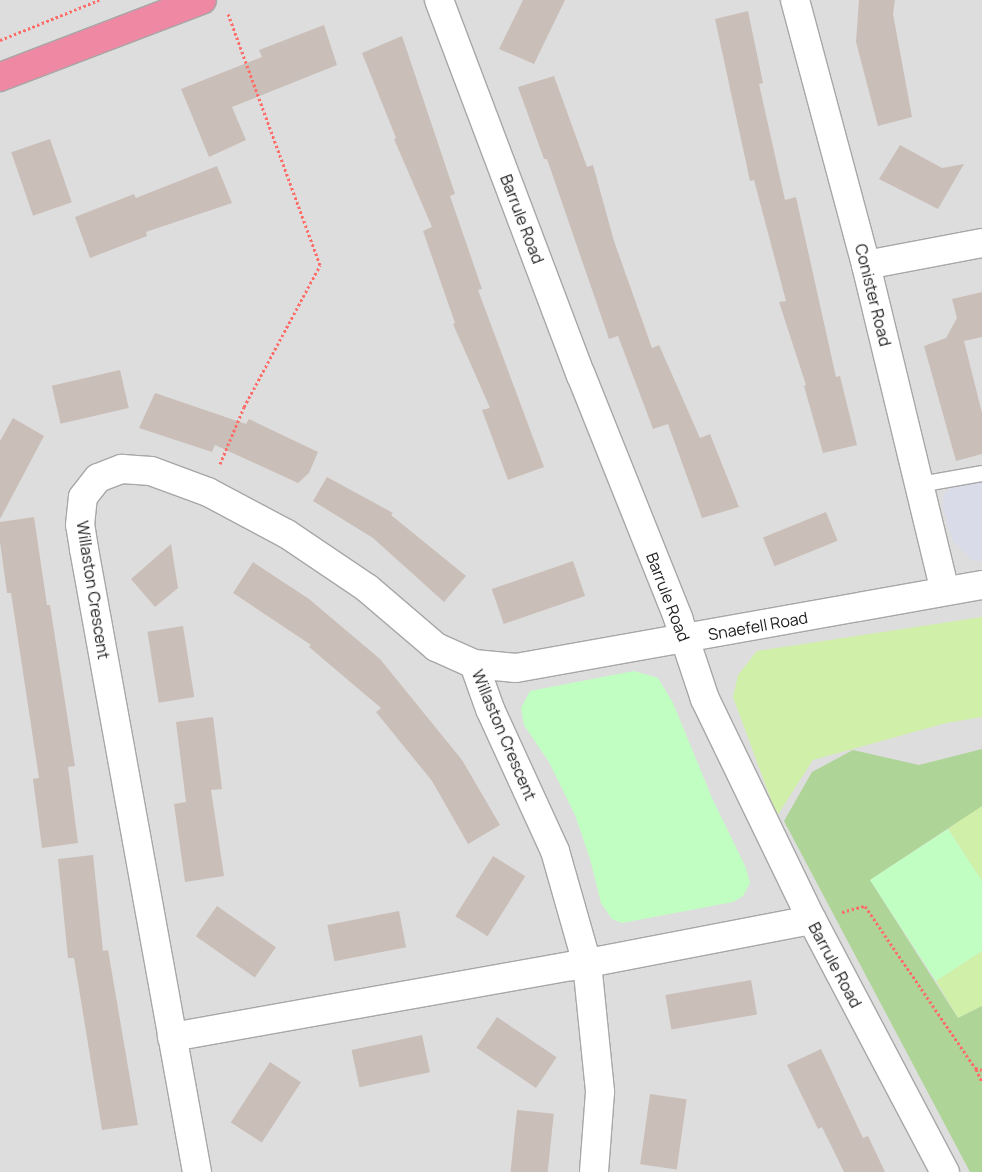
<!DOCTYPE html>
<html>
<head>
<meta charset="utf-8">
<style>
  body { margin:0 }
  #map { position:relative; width:982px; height:1172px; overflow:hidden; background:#f1ede6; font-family:Manrope,sans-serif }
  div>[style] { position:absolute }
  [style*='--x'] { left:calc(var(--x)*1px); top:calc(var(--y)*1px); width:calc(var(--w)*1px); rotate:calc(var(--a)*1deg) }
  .residential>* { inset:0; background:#dedddd; transform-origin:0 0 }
  .grass>* { inset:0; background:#d0efa8 }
  .forest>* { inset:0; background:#aed497 }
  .park>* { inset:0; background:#c0fec1 }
  .plaza>* { inset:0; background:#dadbe8 }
  .building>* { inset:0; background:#cabeb8; transform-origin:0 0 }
  .path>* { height:3px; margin-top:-1.5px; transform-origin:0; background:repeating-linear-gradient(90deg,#ff6d69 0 2.5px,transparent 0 5px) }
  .roads { filter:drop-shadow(1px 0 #a7a7a7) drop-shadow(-1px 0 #a7a7a7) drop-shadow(0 1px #a7a7a7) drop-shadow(0 -1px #a7a7a7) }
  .lane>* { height:15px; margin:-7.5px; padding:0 7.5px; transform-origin:7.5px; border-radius:7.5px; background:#fff }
  .street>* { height:28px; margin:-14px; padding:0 14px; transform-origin:14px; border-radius:14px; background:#fff }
  .highway>* { height:28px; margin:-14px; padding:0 14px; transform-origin:14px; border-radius:14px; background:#ef88a3 }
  span { translate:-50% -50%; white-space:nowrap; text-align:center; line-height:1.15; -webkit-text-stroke:4px #fff; paint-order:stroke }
  .street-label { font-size:16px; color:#202020 }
</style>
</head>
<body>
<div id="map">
  <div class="residential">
    <div style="left:0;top:0;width:982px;height:1172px"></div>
  </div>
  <div class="grass">
    <div style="clip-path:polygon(982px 617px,982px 717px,946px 723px,813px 760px,777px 816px,733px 697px,738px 675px,757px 651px)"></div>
    <div style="clip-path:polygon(981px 805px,982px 806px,982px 881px,948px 829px)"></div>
    <div style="clip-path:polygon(982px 951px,982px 1006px,958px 1018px,936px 981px)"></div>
  </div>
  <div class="forest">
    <div style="clip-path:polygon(982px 749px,982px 806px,870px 880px,958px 1018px,982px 1006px,982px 1172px,970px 1172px,784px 821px,812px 772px,853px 750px,919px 765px)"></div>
  </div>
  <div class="park">
    <div style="clip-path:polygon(634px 671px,658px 678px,673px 703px,712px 798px,746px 868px,750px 883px,743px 896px,733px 902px,622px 923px,612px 919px,601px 903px,590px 859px,575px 815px,549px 762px,524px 725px,521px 708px,530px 691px)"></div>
    <div style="clip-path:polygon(948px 829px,982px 881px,982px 951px,936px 981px,870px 880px)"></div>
  </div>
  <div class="plaza">
    <div style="clip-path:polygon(982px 481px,982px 562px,973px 560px,955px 544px,949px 531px,942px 503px,944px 494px,950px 488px)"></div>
  </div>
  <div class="building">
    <div style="clip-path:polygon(523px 0,565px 0,534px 64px,499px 49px)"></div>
    <div style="clip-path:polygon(859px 0,895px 0,893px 14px,912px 117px,878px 126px,856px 42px)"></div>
    <div style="clip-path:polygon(748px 11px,763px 83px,759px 84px,785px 200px,796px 197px,836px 377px,840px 376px,857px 445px,823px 453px,804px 386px,806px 385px,779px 302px,786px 301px,754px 180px,750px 181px,715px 19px)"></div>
    <div style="clip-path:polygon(324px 25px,337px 65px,232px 107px,246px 140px,209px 157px,181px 89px,262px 57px,259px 50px)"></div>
    <div style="clip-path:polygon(402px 36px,455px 194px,450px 196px,482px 289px,478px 290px,544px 467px,508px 480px,482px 410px,490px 408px,453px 324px,455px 323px,423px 231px,432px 227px,394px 139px,396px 138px,362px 53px)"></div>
    <div style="clip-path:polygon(554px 76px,587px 167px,593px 165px,614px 241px,652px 348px,659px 345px,700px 438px,710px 434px,739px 507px,702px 518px,668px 424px,653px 429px,618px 336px,609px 339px,547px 159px,544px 159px,518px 87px)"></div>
    <div style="left:50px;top:139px;width:67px;height:41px;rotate:71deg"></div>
    <div style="clip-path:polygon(900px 145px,942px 168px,964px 164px,938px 209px,879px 179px)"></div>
    <div style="clip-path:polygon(217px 166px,232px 203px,146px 232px,147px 236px,90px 258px,75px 217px,134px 194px,136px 198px)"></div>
    <div style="clip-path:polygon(982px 292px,982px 337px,964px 341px,982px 413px,982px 454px,956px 461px,924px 346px,946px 338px,957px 318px,952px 299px)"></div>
    <div style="left:120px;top:370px;width:39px;height:70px;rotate:77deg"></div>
    <div style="clip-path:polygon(155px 393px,246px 424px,249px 419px,318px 452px,309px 473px,298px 483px,215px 445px,212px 452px,139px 428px)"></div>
    <div style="clip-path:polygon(13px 418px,44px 436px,0 519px,0 441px)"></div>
    <div style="clip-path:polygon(327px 477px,393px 513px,391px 515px,466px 576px,444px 602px,373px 538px,313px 501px)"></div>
    <div style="left:826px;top:512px;width:31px;height:68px;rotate:68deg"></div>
    <div style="clip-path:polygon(34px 517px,47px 605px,50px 605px,75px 766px,68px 767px,78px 843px,42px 848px,33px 779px,39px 778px,11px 593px,7px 593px,0 542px,0 522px)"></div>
    <div style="clip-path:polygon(171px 544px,178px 588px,155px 607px,131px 579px)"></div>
    <div style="left:573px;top:561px;width:37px;height:86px;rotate:71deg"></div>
    <div style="clip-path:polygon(253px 562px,309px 599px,380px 659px,462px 760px,500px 825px,468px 844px,432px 781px,376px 712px,381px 708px,309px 647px,311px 645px,233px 593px)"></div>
    <div style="left:183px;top:626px;width:72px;height:36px;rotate:81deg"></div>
    <div style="clip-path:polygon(213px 717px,222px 789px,211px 790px,224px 876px,185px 882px,174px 804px,186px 802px,176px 722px)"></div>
    <div style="clip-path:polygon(93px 855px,103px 951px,108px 950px,138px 1125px,102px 1130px,74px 958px,68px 958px,58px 859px)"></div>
    <div style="left:493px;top:856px;width:38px;height:71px;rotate:32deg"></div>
    <div style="left:217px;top:906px;width:72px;height:37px;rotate:35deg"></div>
    <div style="left:399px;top:911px;width:37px;height:73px;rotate:79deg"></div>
    <div style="left:751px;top:980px;width:35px;height:87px;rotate:80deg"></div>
    <div style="left:497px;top:1017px;width:72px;height:37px;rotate:34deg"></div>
    <div style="left:422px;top:1035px;width:38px;height:72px;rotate:78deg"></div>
    <div style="clip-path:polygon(821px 1049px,863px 1138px,868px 1136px,885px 1172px,844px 1172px,822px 1127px,818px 1129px,787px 1065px)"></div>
    <div style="left:270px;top:1062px;width:37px;height:72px;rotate:33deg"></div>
    <div style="left:650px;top:1094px;width:37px;height:71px;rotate:8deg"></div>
    <div style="left:517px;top:1110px;width:37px;height:62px;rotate:6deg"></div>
  </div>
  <div class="path">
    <div style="--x:0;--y:40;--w:107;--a:-22"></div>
    <div style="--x:220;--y:464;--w:62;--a:-67.2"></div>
    <div style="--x:244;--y:407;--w:161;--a:-61.8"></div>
    <div style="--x:320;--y:265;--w:268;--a:-110.1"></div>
    <div style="--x:842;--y:912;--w:24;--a:-15"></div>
    <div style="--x:865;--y:906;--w:196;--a:55.8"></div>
    <div style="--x:975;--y:1068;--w:7;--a:16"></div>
    <div style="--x:976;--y:1069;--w:14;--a:65"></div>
  </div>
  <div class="roads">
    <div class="lane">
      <div style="--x:919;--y:484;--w:64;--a:-9.9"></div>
    </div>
    <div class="street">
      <div style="--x:439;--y:0;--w:401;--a:69.3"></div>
      <div style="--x:581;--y:375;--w:262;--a:68.2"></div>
      <div style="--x:678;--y:618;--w:85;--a:71.6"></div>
      <div style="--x:705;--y:699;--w:246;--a:64.2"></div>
      <div style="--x:812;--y:920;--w:285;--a:62.2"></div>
      <div style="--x:795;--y:0;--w:274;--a:75"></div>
      <div style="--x:866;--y:265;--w:335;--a:76.4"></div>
      <div style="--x:866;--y:265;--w:118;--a:-10.7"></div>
      <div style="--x:474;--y:664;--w:48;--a:70.4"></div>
      <div style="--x:490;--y:709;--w:156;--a:65.4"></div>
      <div style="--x:555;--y:851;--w:116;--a:74.1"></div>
      <div style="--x:587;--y:963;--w:130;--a:84.2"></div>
      <div style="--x:600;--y:1092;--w:80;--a:94.3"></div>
      <div style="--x:172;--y:1037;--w:406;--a:-10.1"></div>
      <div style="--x:572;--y:966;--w:244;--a:-10.9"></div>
      <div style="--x:197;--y:1172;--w:633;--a:-100.28"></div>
      <div style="--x:84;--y:549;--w:24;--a:-99"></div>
      <div style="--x:80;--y:525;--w:28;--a:-84"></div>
      <div style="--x:83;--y:497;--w:24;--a:-52"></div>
      <div style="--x:98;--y:478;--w:26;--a:-21"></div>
      <div style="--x:122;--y:469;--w:29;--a:4"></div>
      <div style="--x:151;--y:471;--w:61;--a:20.2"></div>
      <div style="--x:208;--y:492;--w:89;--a:28"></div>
      <div style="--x:287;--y:534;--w:97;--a:34"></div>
      <div style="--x:367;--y:588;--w:91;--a:40.5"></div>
      <div style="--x:436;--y:647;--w:42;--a:24.1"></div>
      <div style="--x:474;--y:664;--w:42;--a:5.4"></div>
      <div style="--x:516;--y:668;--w:473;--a:-10.1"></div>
    </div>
    <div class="highway">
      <div style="--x:0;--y:77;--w:216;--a:-20.9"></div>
    </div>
  </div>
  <div class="street-label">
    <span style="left:522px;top:219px;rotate:69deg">Barrule Road</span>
    <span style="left:873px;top:295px;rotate:76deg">Conister Road</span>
    <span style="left:93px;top:590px;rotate:81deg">Willaston Crescent</span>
    <span style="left:668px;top:597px;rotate:69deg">Barrule Road</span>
    <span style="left:758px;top:626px;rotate:-10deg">Snaefell Road</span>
    <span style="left:504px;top:735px;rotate:67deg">Willaston Crescent</span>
    <span style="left:835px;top:965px;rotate:62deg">Barrule Road</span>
  </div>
</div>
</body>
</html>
